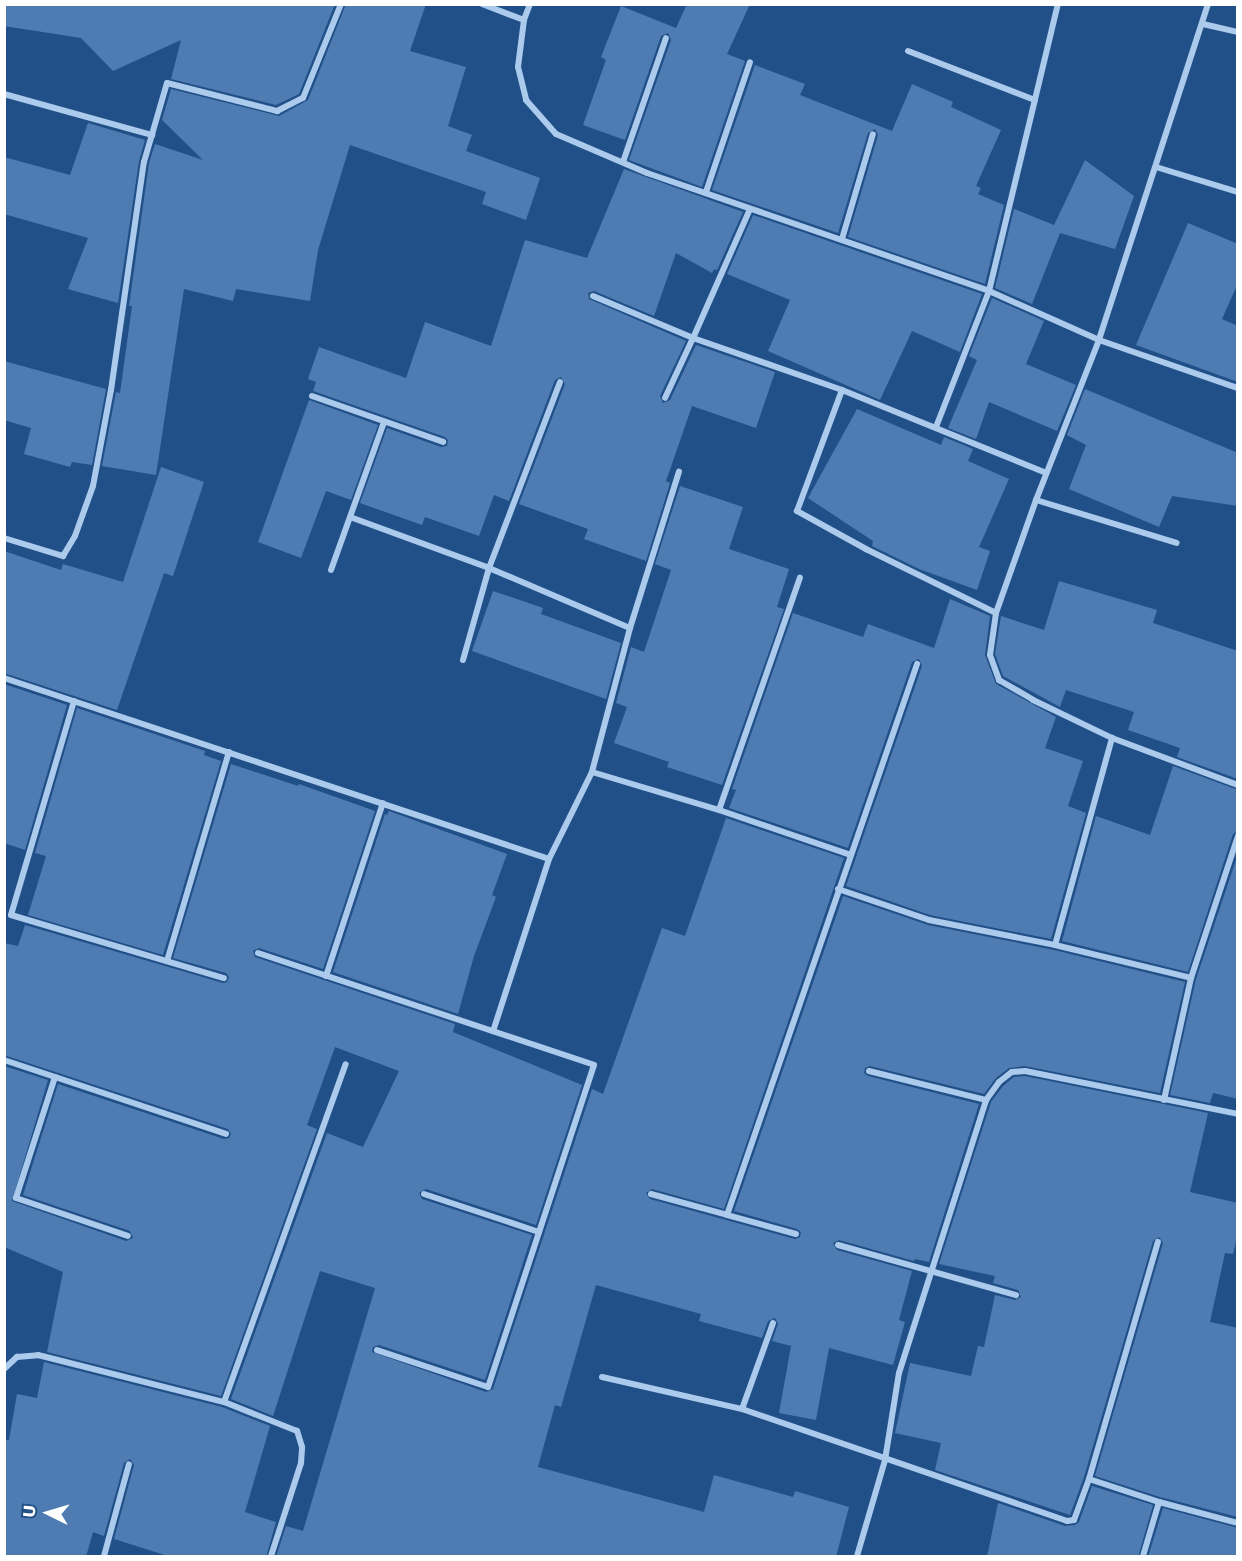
<!DOCTYPE html>
<html>
<head>
<meta charset="utf-8">
<style>
  body { margin:0 }
  #map { position:relative; width:1242px; height:1561px; overflow:hidden; background:#215089; font-family:"DejaVu Sans",sans-serif }
  div>[style] { position:absolute }
  [style*='--x'] { left:calc(var(--x)*1px); top:calc(var(--y)*1px); width:calc(var(--w)*1px); rotate:calc(var(--a)*1deg) }
  .building>* { inset:0; background:#4e7cb2 }
  .street>* { height:6px; margin:-3px; padding:0 3px; transform-origin:3px; border-radius:3px; background:#accaeb }
  span { translate:-50% -50%; white-space:nowrap; text-align:center; line-height:1.15; -webkit-text-stroke:4.5px #215089; paint-order:stroke }
  .frame { position:absolute; inset:0; border:6px solid #fff; pointer-events:none }
  .north { position:absolute; left:18px; top:1483px; width:60px; height:60px; -webkit-text-stroke:4px #215089; paint-order:stroke; rotate:275deg; font-size:16px; font-weight:700; line-height:24px; text-align:center; color:#fff }
  .north::after { content:''; display:block; margin:auto; width:21px; height:27px; background:#fff; clip-path:polygon(50% 0,100% 100%,50% 72%,0 100%) }
</style>
</head>
<body>
<div id="map">
  <div class="building">
    <div style="clip-path:polygon(4px 4px,335px 4px,299px 94px,276px 105px,171px 79px,181px 40px,113px 71px,81px 38px,4px 26px)"></div>
    <div style="clip-path:polygon(346px 4px,426px 4px,410px 51px,466px 67px,448px 126px,472px 135px,466px 151px,540px 178px,526px 220px,482px 204px,486px 192px,350px 145px,318px 250px,310px 301px,236px 289px,233px 301px,184px 289px,156px 475px,102px 466px,116px 392px,120px 393px,132px 306px,129px 306px,149px 163px,155px 144px,203px 160px,162px 120px,171px 89px,279px 116px,308px 100px)"></div>
    <div style="clip-path:polygon(687px 4px,750px 4px,727px 54px,745px 61px,702px 187px,629px 160px,671px 40px,668px 33px,661px 36px,625px 140px,583px 125px,606px 60px,601px 57px,621px 6px,676px 28px)"></div>
    <div style="clip-path:polygon(755px 65px,805px 84px,800px 95px,892px 131px,912px 84px,953px 102px,951px 107px,1001px 130px,976px 186px,981px 188px,978px 194px,1004px 205px,985px 284px,848px 237px,878px 135px,875px 129px,868px 133px,838px 233px,712px 190px)"></div>
    <div style="clip-path:polygon(88px 123px,145px 140px,139px 161px,118px 303px,68px 289px,88px 238px,4px 214px,4px 157px,70px 175px)"></div>
    <div style="clip-path:polygon(1085px 160px,1134px 196px,1115px 249px,1060px 233px,1032px 304px,995px 288px,1014px 209px,1054px 225px)"></div>
    <div style="clip-path:polygon(624px 169px,743px 212px,717px 270px,714px 269px,712px 273px,676px 253px,654px 316px,594px 291px,588px 293px,589px 299px,686px 341px,660px 396px,663px 403px,670px 400px,696px 345px,775px 372px,756px 428px,692px 406px,666px 481px,670px 483px,646px 561px,584px 539px,588px 529px,519px 504px,565px 384px,561px 377px,555px 380px,509px 501px,494px 495px,479px 536px,425px 517px,422px 525px,360px 503px,387px 428px,441px 447px,447px 446px,448px 440px,445px 437px,313px 391px,316px 382px,308px 379px,319px 347px,406px 378px,425px 322px,491px 346px,525px 240px,587px 258px)"></div>
    <div style="clip-path:polygon(753px 215px,982px 294px,960px 352px,912px 331px,880px 400px,768px 351px,790px 300px,727px 274px)"></div>
    <div style="clip-path:polygon(1188px 223px,1238px 244px,1238px 283px,1222px 319px,1238px 326px,1238px 382px,1136px 345px)"></div>
    <div style="clip-path:polygon(992px 298px,1044px 321px,1026px 364px,1076px 385px,1057px 431px,989px 402px,976px 439px,948px 428px,977px 360px,969px 356px)"></div>
    <div style="clip-path:polygon(4px 361px,106px 389px,92px 465px,72px 462px,70px 467px,24px 454px,31px 428px,4px 420px)"></div>
    <div style="clip-path:polygon(1085px 389px,1238px 453px,1238px 506px,1172px 496px,1159px 527px,1069px 489px,1086px 445px,1067px 435px)"></div>
    <div style="clip-path:polygon(309px 400px,378px 425px,351px 500px,326px 491px,301px 558px,258px 542px)"></div>
    <div style="clip-path:polygon(857px 409px,941px 445px,944px 437px,973px 449px,968px 461px,1009px 479px,979px 547px,990px 551px,977px 590px,919px 569px,872px 546px,873px 541px,808px 498px)"></div>
    <div style="clip-path:polygon(161px 467px,204px 482px,173px 576px,164px 573px,117px 710px,4px 673px,4px 551px,61px 570px,63px 564px,123px 582px)"></div>
    <div style="clip-path:polygon(680px 486px,743px 507px,729px 549px,789px 569px,777px 607px,784px 609px,722px 785px,667px 767px,669px 762px,614px 743px,627px 707px,616px 703px,631px 647px,644px 652px,671px 570px,655px 564px)"></div>
    <div style="clip-path:polygon(1059px 581px,1157px 610px,1153px 623px,1238px 651px,1238px 779px,1177px 757px,1180px 748px,1128px 730px,1134px 712px,1066px 690px,1060px 707px,1003px 676px,995px 654px,1001px 616px,1044px 630px)"></div>
    <div style="clip-path:polygon(493px 591px,543px 608px,541px 614px,621px 643px,606px 699px,472px 651px)"></div>
    <div style="clip-path:polygon(950px 599px,990px 616px,985px 655px,996px 684px,1056px 717px,1045px 748px,1083px 761px,1068px 806px,1086px 813px,1051px 939px,930px 915px,846px 886px,922px 666px,919px 659px,912px 662px,848px 848px,729px 808px,736px 790px,732px 789px,793px 613px,863px 637px,868px 624px,934px 648px)"></div>
    <div style="clip-path:polygon(4px 684px,67px 705px,25px 850px,4px 843px)"></div>
    <div style="clip-path:polygon(77px 708px,205px 751px,204px 755px,221px 761px,163px 955px,28px 915px,46px 856px,35px 853px)"></div>
    <div style="clip-path:polygon(231px 764px,298px 786px,299px 784px,375px 811px,323px 969px,259px 948px,253px 951px,255px 957px,455px 1024px,453px 1032px,582px 1085px,536px 1225px,426px 1189px,419px 1193px,422px 1199px,532px 1235px,485px 1380px,379px 1345px,373px 1347px,372px 1352px,486px 1392px,493px 1389px,592px 1089px,603px 1094px,662px 928px,685px 936px,726px 818px,844px 858px,724px 1209px,652px 1189px,646px 1193px,650px 1199px,795px 1239px,800px 1237px,801px 1232px,797px 1229px,734px 1211px,843px 896px,928px 925px,1054px 950px,1185px 982px,1160px 1093px,1025px 1066px,1009px 1068px,996px 1078px,984px 1094px,870px 1066px,865px 1068px,864px 1073px,868px 1076px,979px 1104px,929px 1262px,915px 1259px,914px 1261px,839px 1240px,833px 1243px,837px 1250px,912px 1271px,899px 1320px,905px 1322px,893px 1365px,829px 1348px,816px 1420px,779px 1413px,791px 1346px,772px 1341px,778px 1324px,775px 1318px,768px 1321px,762px 1338px,699px 1321px,701px 1314px,596px 1285px,561px 1407px,555px 1405px,538px 1467px,704px 1512px,714px 1475px,793px 1497px,795px 1491px,849px 1507px,836px 1557px,276px 1557px,286px 1526px,303px 1531px,375px 1288px,320px 1271px,273px 1416px,231px 1399px,327px 1133px,363px 1147px,399px 1071px,335px 1047px,307px 1125px,317px 1129px,221px 1396px,47px 1352px,63px 1272px,4px 1247px,4px 1066px,48px 1080px,12px 1201px,126px 1241px,133px 1238px,130px 1231px,23px 1195px,58px 1084px,224px 1139px,229px 1138px,231px 1134px,228px 1129px,4px 1055px,4px 943px,18px 946px,25px 925px,223px 983px,227px 982px,229px 977px,226px 973px,173px 958px)"></div>
    <div style="clip-path:polygon(1173px 766px,1238px 790px,1238px 831px,1233px 834px,1188px 972px,1062px 941px,1096px 816px,1150px 835px)"></div>
    <div style="clip-path:polygon(389px 811px,507px 854px,492px 895px,496px 897px,474px 956px,458px 1014px,333px 972px,385px 814px,387px 815px)"></div>
    <div style="clip-path:polygon(1238px 854px,1238px 1099px,1213px 1093px,1210px 1103px,1170px 1095px,1196px 979px)"></div>
    <div style="clip-path:polygon(1025px 1076px,1208px 1113px,1190px 1192px,1238px 1203px,1238px 1234px,1233px 1254px,1225px 1253px,1210px 1322px,1238px 1328px,1238px 1517px,1160px 1497px,1095px 1476px,1163px 1243px,1159px 1237px,1153px 1241px,1084px 1477px,1070px 1515px,935px 1470px,941px 1443px,895px 1433px,910px 1363px,971px 1376px,978px 1346px,984px 1347px,995px 1295px,1015px 1300px,1021px 1297px,1018px 1290px,993px 1283px,995px 1276px,939px 1264px,991px 1102px,1003px 1086px,1014px 1077px)"></div>
    <div style="clip-path:polygon(44px 1362px,222px 1407px,270px 1426px,245px 1512px,276px 1522px,266px 1557px,171px 1557px,114px 1539px,134px 1465px,130px 1459px,124px 1463px,104px 1536px,93px 1532px,86px 1557px,4px 1557px,4px 1440px,9px 1440px,17px 1394px,37px 1398px)"></div>
    <div style="clip-path:polygon(1092px 1486px,1153px 1505px,1138px 1557px,987px 1557px,998px 1503px,1065px 1526px,1075px 1525px,1079px 1522px)"></div>
    <div style="clip-path:polygon(1163px 1508px,1238px 1528px,1238px 1557px,1148px 1557px)"></div>
  </div>
  <div class="street">
    <div style="--x:482;--y:4;--w:45;--a:20.9"></div>
    <div style="--x:530;--y:4;--w:17;--a:111"></div>
    <div style="--x:524;--y:20;--w:47;--a:97.3"></div>
    <div style="--x:518;--y:67;--w:34;--a:76"></div>
    <div style="--x:526;--y:100;--w:45;--a:48.6"></div>
    <div style="--x:556;--y:134;--w:99;--a:23.2"></div>
    <div style="--x:647;--y:173;--w:362;--a:19"></div>
    <div style="--x:989;--y:291;--w:120;--a:24"></div>
    <div style="--x:1099;--y:340;--w:172;--a:111.5"></div>
    <div style="--x:1036;--y:500;--w:120;--a:109.5"></div>
    <div style="--x:996;--y:613;--w:42;--a:98.1"></div>
    <div style="--x:990;--y:655;--w:27;--a:70"></div>
    <div style="--x:999;--y:680;--w:39;--a:30"></div>
    <div style="--x:1033;--y:700;--w:88;--a:25.7"></div>
    <div style="--x:1112;--y:738;--w:134;--a:20.5"></div>
    <div style="--x:1208;--y:4;--w:353;--a:108"></div>
    <div style="--x:1099;--y:340;--w:147;--a:19.1"></div>
    <div style="--x:1203;--y:24;--w:36;--a:13"></div>
    <div style="--x:908;--y:51;--w:136;--a:21.1"></div>
    <div style="--x:4;--y:94;--w:154;--a:15.5"></div>
    <div style="--x:623;--y:162;--w:131;--a:-70.9"></div>
    <div style="--x:1156;--y:167;--w:86;--a:17"></div>
    <div style="--x:706;--y:192;--w:137;--a:-71.3"></div>
    <div style="--x:750;--y:209;--w:141;--a:113.8"></div>
    <div style="--x:693;--y:338;--w:158;--a:19.2"></div>
    <div style="--x:842;--y:239;--w:109;--a:-73.6"></div>
    <div style="--x:593;--y:296;--w:108;--a:22.8"></div>
    <div style="--x:693;--y:338;--w:66;--a:115"></div>
    <div style="--x:312;--y:396;--w:139;--a:19.3"></div>
    <div style="--x:936;--y:427;--w:146;--a:-68.7"></div>
    <div style="--x:989;--y:291;--w:295;--a:-76.5"></div>
    <div style="--x:1036;--y:500;--w:147;--a:17"></div>
    <div style="--x:350;--y:517;--w:148;--a:20.1"></div>
    <div style="--x:489;--y:568;--w:153;--a:23.1"></div>
    <div style="--x:630;--y:628;--w:149;--a:104.8"></div>
    <div style="--x:592;--y:772;--w:97;--a:116.3"></div>
    <div style="--x:549;--y:859;--w:181;--a:108"></div>
    <div style="--x:4;--y:538;--w:62;--a:17"></div>
    <div style="--x:63;--y:556;--w:23;--a:-59"></div>
    <div style="--x:75;--y:536;--w:53;--a:-70.2"></div>
    <div style="--x:93;--y:486;--w:98;--a:-79.4"></div>
    <div style="--x:111;--y:390;--w:230;--a:-81.8"></div>
    <div style="--x:144;--y:162;--w:82;--a:-73.8"></div>
    <div style="--x:167;--y:83;--w:114;--a:14.3"></div>
    <div style="--x:277;--y:111;--w:29;--a:-27"></div>
    <div style="--x:303;--y:98;--w:101;--a:-68"></div>
    <div style="--x:331;--y:570;--w:157;--a:-70.3"></div>
    <div style="--x:996;--y:613;--w:145;--a:-153.8"></div>
    <div style="--x:866;--y:549;--w:79;--a:-151.2"></div>
    <div style="--x:797;--y:511;--w:129;--a:-69.6"></div>
    <div style="--x:842;--y:390;--w:220;--a:22.1"></div>
    <div style="--x:630;--y:628;--w:164;--a:-72.6"></div>
    <div style="--x:463;--y:660;--w:96;--a:-74.2"></div>
    <div style="--x:489;--y:568;--w:199;--a:-69.1"></div>
    <div style="--x:4;--y:678;--w:574;--a:18.37"></div>
    <div style="--x:74;--y:701;--w:223;--a:106.4"></div>
    <div style="--x:11;--y:915;--w:222;--a:16.5"></div>
    <div style="--x:592;--y:772;--w:133;--a:16.7"></div>
    <div style="--x:719;--y:810;--w:139;--a:18.8"></div>
    <div style="--x:719;--y:810;--w:246;--a:-70.8"></div>
    <div style="--x:838;--y:889;--w:96;--a:18.8"></div>
    <div style="--x:929;--y:920;--w:128;--a:11.2"></div>
    <div style="--x:1055;--y:945;--w:140;--a:13.6"></div>
    <div style="--x:1055;--y:945;--w:215;--a:-74.6"></div>
    <div style="--x:258;--y:953;--w:354;--a:18.4"></div>
    <div style="--x:594;--y:1065;--w:339;--a:108.2"></div>
    <div style="--x:488;--y:1387;--w:117;--a:-161.6"></div>
    <div style="--x:167;--y:961;--w:218;--a:-73.5"></div>
    <div style="--x:326;--y:976;--w:182;--a:-71.8"></div>
    <div style="--x:4;--y:1060;--w:234;--a:18.4"></div>
    <div style="--x:869;--y:1071;--w:121;--a:13.9"></div>
    <div style="--x:55;--y:1077;--w:127;--a:107.9"></div>
    <div style="--x:16;--y:1198;--w:118;--a:18.7"></div>
    <div style="--x:1164;--y:1100;--w:125;--a:-77.5"></div>
    <div style="--x:1191;--y:978;--w:150;--a:-71.7"></div>
    <div style="--x:424;--y:1194;--w:121;--a:18.3"></div>
    <div style="--x:651;--y:1194;--w:79;--a:15.4"></div>
    <div style="--x:796;--y:1234;--w:72;--a:-164.6"></div>
    <div style="--x:727;--y:1215;--w:583;--a:-70.97"></div>
    <div style="--x:838;--y:1245;--w:185;--a:15.7"></div>
    <div style="--x:773;--y:1323;--w:91;--a:109.8"></div>
    <div style="--x:742;--y:1409;--w:344;--a:19"></div>
    <div style="--x:1067;--y:1521;--w:7;--a:-8"></div>
    <div style="--x:1074;--y:1520;--w:44;--a:-69.9"></div>
    <div style="--x:1089;--y:1479;--w:74;--a:18.2"></div>
    <div style="--x:1159;--y:1502;--w:82;--a:14.9"></div>
    <div style="--x:4;--y:1369;--w:18;--a:-43"></div>
    <div style="--x:17;--y:1357;--w:21;--a:-5"></div>
    <div style="--x:38;--y:1355;--w:192;--a:14.2"></div>
    <div style="--x:602;--y:1377;--w:144;--a:12.9"></div>
    <div style="--x:1089;--y:1479;--w:247;--a:-73.8"></div>
    <div style="--x:104;--y:1556;--w:95;--a:-74.8"></div>
    <div style="--x:271;--y:1556;--w:98;--a:-72.1"></div>
    <div style="--x:301;--y:1463;--w:16;--a:-86"></div>
    <div style="--x:302;--y:1447;--w:17;--a:-107"></div>
    <div style="--x:297;--y:1431;--w:79;--a:-158.3"></div>
    <div style="--x:224;--y:1402;--w:359;--a:-70.2"></div>
    <div style="--x:857;--y:1556;--w:100;--a:-73.7"></div>
    <div style="--x:885;--y:1460;--w:88;--a:-80.9"></div>
    <div style="--x:899;--y:1373;--w:287;--a:-72.3"></div>
    <div style="--x:986;--y:1100;--w:22;--a:-54"></div>
    <div style="--x:999;--y:1082;--w:16;--a:-38"></div>
    <div style="--x:1012;--y:1072;--w:13;--a:-4"></div>
    <div style="--x:1025;--y:1071;--w:217;--a:11.4"></div>
    <div style="--x:1143;--y:1556;--w:56;--a:-73.5"></div>
  </div>
  <div class="frame"></div>
  <div class="north">U</div>
</div>
</body>
</html>
